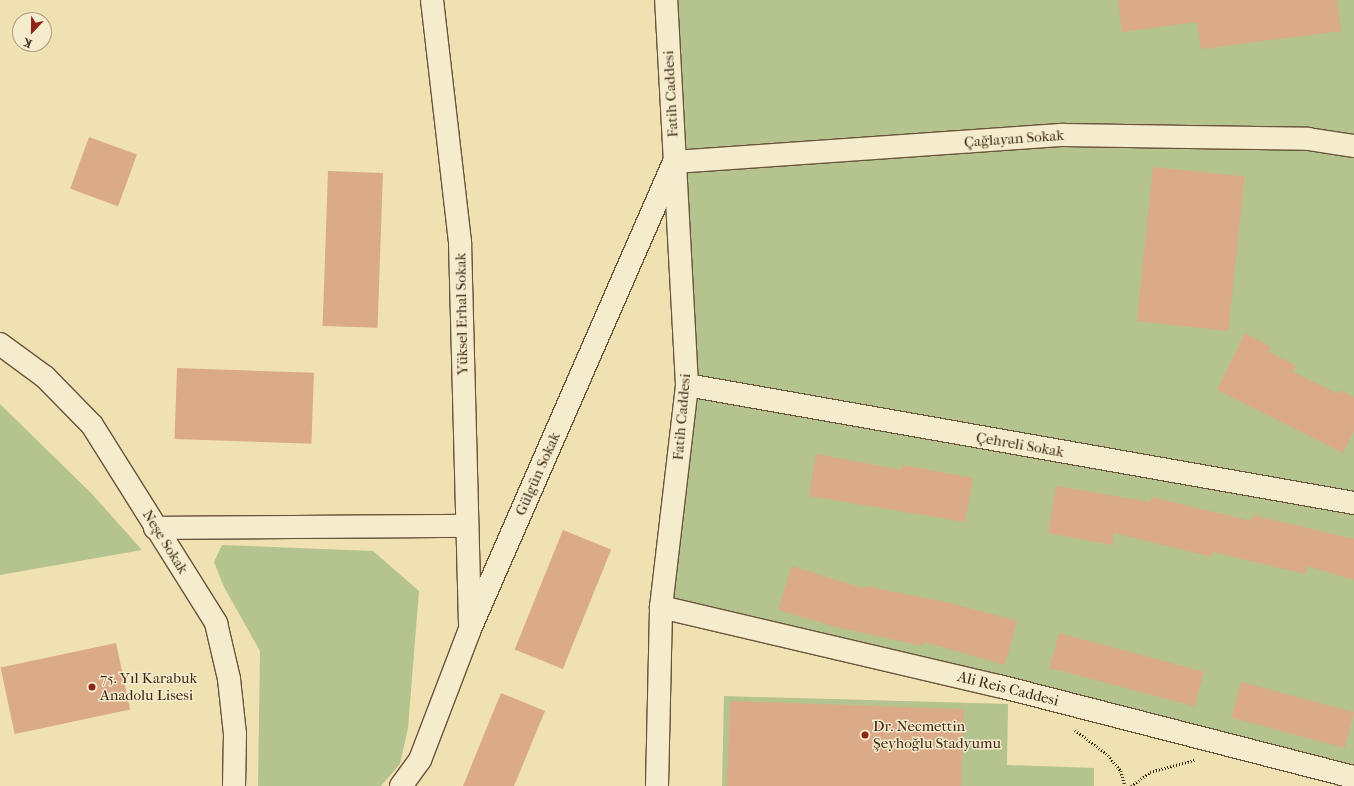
<!DOCTYPE html>
<html>
<head>
<meta charset="utf-8">
<style>
  body { margin:0 }
  #map { position:relative; width:1354px; height:786px; overflow:hidden; background:#efe1b2; font-family:"IM FELL French Canon",serif }
  div>[style] { position:absolute }
  [style*='--x'] { left:calc(var(--x)*1px); top:calc(var(--y)*1px); width:calc(var(--w)*1px); rotate:calc(var(--a)*1deg) }
  .green>* { inset:0; background:#b5c38f }
  .building>* { inset:0; background:#dbaa88; transform-origin:0 0 }
  .path>* { height:2.5px; margin-top:-1.25px; transform-origin:0; background:repeating-linear-gradient(90deg,#3d2514 0 1px,transparent 0 3px) }
  .roads { filter:drop-shadow(1px 0 #6a543c) drop-shadow(-1px 0 #6a543c) drop-shadow(0 1px #6a543c) drop-shadow(0 -1px #6a543c) }
  .minor>* { height:22px; margin:-11px; padding:0 11px; transform-origin:11px; border-radius:11px; background:#f5eccd }
  .tertiary>* { height:22px; margin:-11px; padding:0 11px; transform-origin:11px; border-radius:11px; background:#f5eccd }
  .dots>* { width:11px; height:11px; translate:-50% -50%; box-sizing:border-box; border:2px solid #f5eccd; border-radius:50% }
  span { translate:-50% -50%; white-space:nowrap; text-align:center; line-height:1.15; -webkit-text-stroke:3px #f5eccd; paint-order:stroke }
  .street-label { font-size:15px; color:#3d2514 }
  .poi-label { font-size:15px; color:#3d2514 }
  .left { translate:0 -50%; text-align:left }
  .north { position:absolute; left:12px; top:12px; width:40px; height:40px; box-sizing:border-box; background:#f5eccd; border:1px solid #ab9c83; border-radius:50%; rotate:202deg; font-size:11px; font-weight:700; line-height:16px; text-align:center; color:#3d2514 }
  .north::after { content:''; display:block; margin:auto; width:14px; height:18px; background:#8f2418; clip-path:polygon(50% 0,100% 100%,50% 72%,0 100%) }
</style>
</head>
<body>
<div id="map">
  <div class="green">
    <div style="clip-path:polygon(666px 0,1354px 0,1354px 777px,661px 607px,687px 385px)"></div>
    <div style="clip-path:polygon(0 404px,92px 494px,142px 550px,0 575px)"></div>
    <div style="clip-path:polygon(222px 545px,373px 551px,419px 591px,408px 728px,400px 764px,381px 786px,258px 786px,260px 651px,224px 587px,214px 562px)"></div>
    <div style="clip-path:polygon(724px 696px,1008px 704px,1007px 765px,1094px 768px,1094px 786px,722px 786px)"></div>
  </div>
  <div class="building">
    <div style="clip-path:polygon(1118px 0,1337px 0,1341px 31px,1201px 49px,1197px 22px,1122px 32px)"></div>
    <div style="left:89px;top:137px;width:51px;height:55px;rotate:20deg"></div>
    <div style="left:1153px;top:167px;width:92px;height:155px;rotate:6deg"></div>
    <div style="left:328px;top:171px;width:55px;height:155px;rotate:2deg"></div>
    <div style="clip-path:polygon(1245px 333px,1271px 347px,1269px 352px,1296px 366px,1293px 372px,1339px 394px,1341px 390px,1354px 397px,1354px 431px,1343px 453px,1217px 390px)"></div>
    <div style="left:177px;top:368px;width:137px;height:71px;rotate:2deg"></div>
    <div style="clip-path:polygon(816px 454px,902px 470px,903px 465px,973px 478px,965px 522px,809px 496px)"></div>
    <div style="clip-path:polygon(1056px 486px,1150px 502px,1152px 497px,1251px 521px,1253px 515px,1354px 539px,1354px 580px,1307px 566px,1305px 574px,1213px 552px,1212px 557px,1114px 533px,1112px 545px,1048px 533px)"></div>
    <div style="left:563px;top:530px;width:52px;height:129px;rotate:22deg"></div>
    <div style="clip-path:polygon(792px 566px,865px 589px,866px 586px,950px 603px,1017px 621px,1005px 665px,924px 642px,923px 646px,836px 627px,778px 610px)"></div>
    <div style="left:1059px;top:633px;width:150px;height:36px;rotate:15deg"></div>
    <div style="left:116px;top:643px;width:68px;height:118px;rotate:78deg"></div>
    <div style="left:1241px;top:682px;width:117px;height:37px;rotate:15deg"></div>
    <div style="clip-path:polygon(501px 693px,545px 711px,514px 786px,463px 786px)"></div>
    <div style="left:730px;top:701px;width:234px;height:85px;rotate:2deg"></div>
  </div>
  <div class="path">
    <div style="--x:1075;--y:730;--w:39;--a:37"></div>
    <div style="--x:1106;--y:753;--w:23;--a:50"></div>
    <div style="--x:1121;--y:771;--w:16;--a:75"></div>
    <div style="--x:1131;--y:786;--w:24;--a:-36"></div>
    <div style="--x:1150;--y:772;--w:46;--a:-15.3"></div>
  </div>
  <div class="roads">
    <div class="minor">
      <div style="--x:432;--y:0;--w:244;--a:83.4"></div>
      <div style="--x:460;--y:242;--w:381;--a:88.5"></div>
      <div style="--x:0;--y:344;--w:56;--a:36.3"></div>
      <div style="--x:45;--y:377;--w:67;--a:45.6"></div>
      <div style="--x:92;--y:425;--w:234;--a:57.9"></div>
      <div style="--x:216;--y:623;--w:57;--a:76.9"></div>
      <div style="--x:229;--y:679;--w:55;--a:83.8"></div>
      <div style="--x:235;--y:734;--w:52;--a:91.1"></div>
      <div style="--x:687;--y:385;--w:677;--a:10.03"></div>
      <div style="--x:155;--y:528;--w:312;--a:-0.4"></div>
      <div style="--x:661;--y:607;--w:347;--a:13.2"></div>
      <div style="--x:999;--y:686;--w:366;--a:14.4"></div>
      <div style="--x:401;--y:786;--w:32;--a:-54"></div>
      <div style="--x:420;--y:760;--w:140;--a:-69.1"></div>
      <div style="--x:470;--y:629;--w:510;--a:-66.4"></div>
      <div style="--x:674;--y:162;--w:391;--a:-4"></div>
      <div style="--x:1064;--y:135;--w:244;--a:0.9"></div>
      <div style="--x:1308;--y:139;--w:47;--a:8.7"></div>
    </div>
    <div class="tertiary">
      <div style="--x:657;--y:786;--w:179;--a:-88.7"></div>
      <div style="--x:661;--y:607;--w:224;--a:-83.3"></div>
      <div style="--x:687;--y:385;--w:386;--a:-93.1"></div>
    </div>
  </div>
  <div class="dots">
    <div style="left:92px;top:687px;background:#8f2418"></div>
    <div style="left:865px;top:735px;background:#8f2418"></div>
  </div>
  <div class="street-label">
    <span style="left:671px;top:94px;rotate:-93deg">Fatih Caddesi</span>
    <span style="left:1014px;top:139px;rotate:-4deg">Çağlayan Sokak</span>
    <span style="left:462px;top:314px;rotate:-91deg">Yüksel Erhal Sokak</span>
    <span style="left:682px;top:417px;rotate:-85deg">Fatih Caddesi</span>
    <span style="left:1020px;top:445px;rotate:10deg">Çehreli Sokak</span>
    <span style="left:538px;top:474px;rotate:-66deg">Gülgün Sokak</span>
    <span style="left:165px;top:542px;rotate:58deg">Neşe Sokak</span>
    <span style="left:1008px;top:689px;rotate:14deg">Ali Reis Caddesi</span>
  </div>
  <div class="poi-label">
    <span class="left" style="left:100px;top:687px">75. Yıl Karabuk<br>Anadolu Lisesi</span>
    <span class="left" style="left:873px;top:735px">Dr. Necmettin<br>Şeyhoğlu Stadyumu</span>
  </div>
  <div class="north">K</div>
</div>
</body>
</html>
